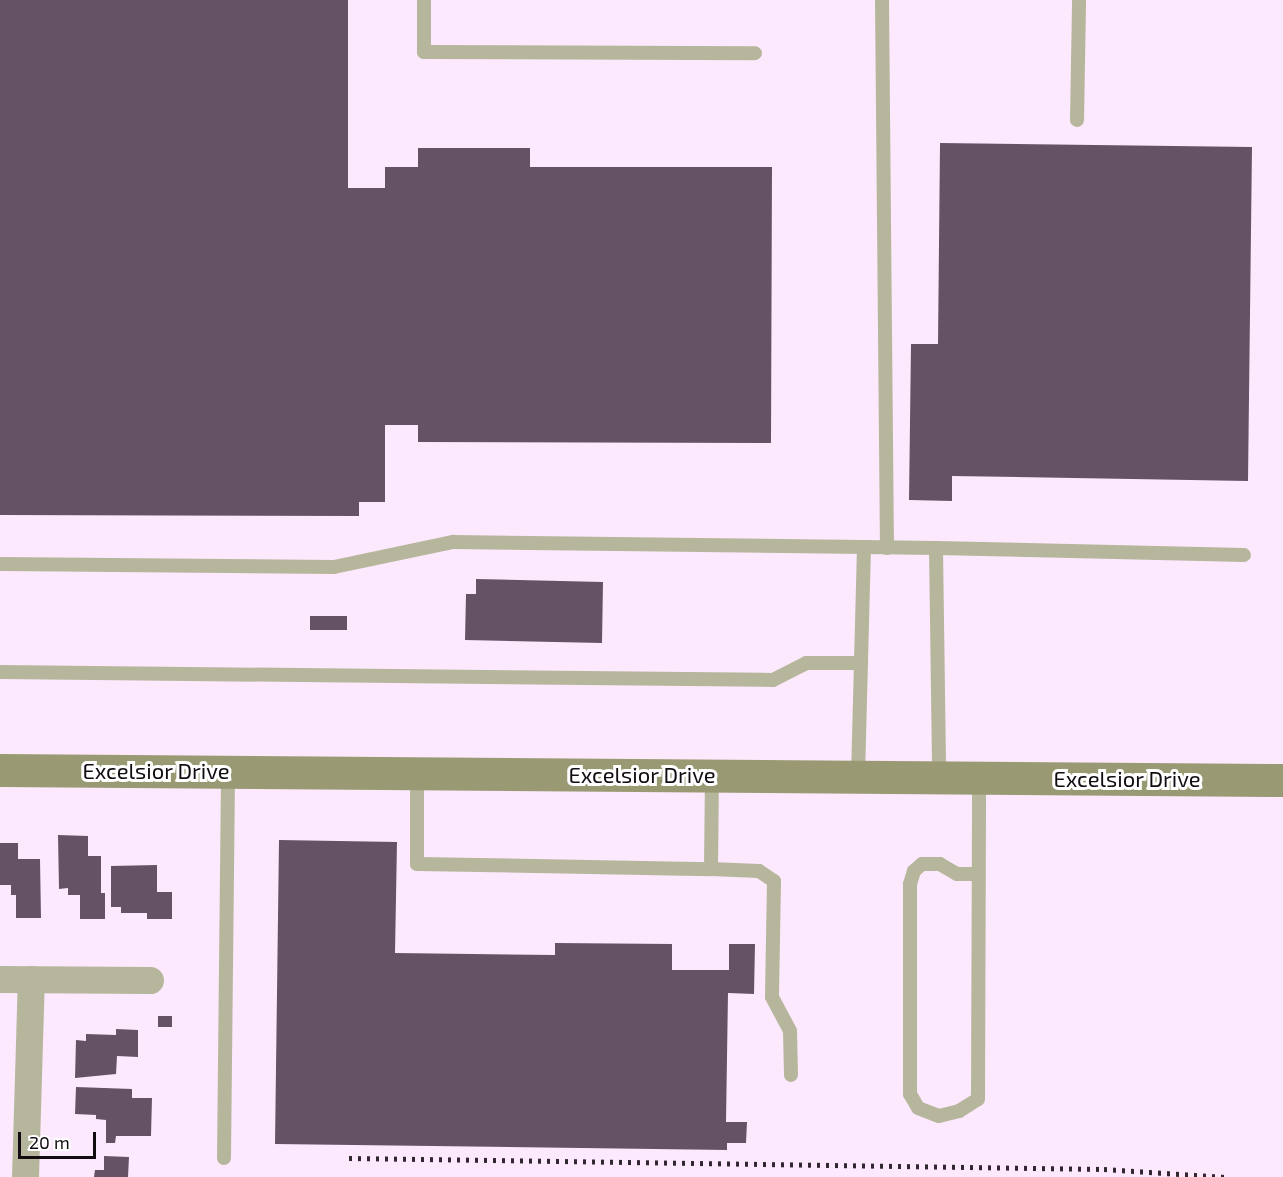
<!DOCTYPE html>
<html>
<head>
<meta charset="utf-8">
<style>
  body { margin:0 }
  #map { position:relative; width:1283px; height:1177px; overflow:hidden; background:#fde9fd; font-family:"Exo 2",sans-serif }
  div>[style] { position:absolute }
  [style*='--x'] { left:calc(var(--x)*1px); top:calc(var(--y)*1px); width:calc(var(--w)*1px); rotate:calc(var(--a)*1deg) }
  .building>* { inset:0; background:#655365; transform-origin:0 0 }
  .service>* { height:14px; margin:-7px; padding:0 7px; transform-origin:7px; border-radius:7px; background:#b6b69c }
  .minor>* { height:27px; margin:-13.5px; padding:0 13.5px; transform-origin:13.5px; border-radius:13.5px; background:#b6b69c }
  .secondary>* { height:33px; margin:-16.5px; padding:0 16.5px; transform-origin:16.5px; border-radius:16.5px; background:#999a73 }
  .rail>* { height:4.5px; margin-top:-2.25px; transform-origin:0; background:repeating-linear-gradient(90deg,#302730 0 3px,transparent 0 9px) }
  span { translate:-50% -50%; white-space:nowrap; text-align:center; line-height:1.15; -webkit-text-stroke:6px #fff; paint-order:stroke }
  .street-label { font-size:22px; color:#120b12 }
  .scale { position:absolute; left:18px; top:1132px; width:78px; height:27px; box-sizing:border-box; border:3px solid #120b12; border-top:0; padding-left:8px; font-size:18px; line-height:21px; white-space:nowrap; color:#120b12; -webkit-text-stroke:4px #fff; paint-order:stroke }
</style>
</head>
<body>
<div id="map">
  <div class="building">
    <div style="clip-path:polygon(0 0,348px 0,348px 188px,385px 188px,385px 167px,418px 167px,418px 148px,530px 148px,530px 167px,772px 167px,771px 443px,418px 442px,418px 425px,385px 425px,385px 502px,359px 502px,359px 516px,0 515px)"></div>
    <div style="clip-path:polygon(940px 143px,1252px 147px,1248px 481px,952px 476px,952px 501px,909px 500px,911px 344px,938px 344px)"></div>
    <div style="clip-path:polygon(476px 579px,603px 582px,602px 643px,465px 640px,466px 594px,476px 594px)"></div>
    <div style="left:310px;top:616px;width:37px;height:14px"></div>
    <div style="clip-path:polygon(58px 835px,88px 836px,88px 856px,101px 856px,101px 893px,105px 893px,105px 919px,80px 919px,80px 895px,68px 895px,68px 888px,59px 889px)"></div>
    <div style="clip-path:polygon(279px 840px,397px 842px,395px 953px,555px 955px,555px 943px,672px 944px,672px 970px,729px 970px,729px 944px,755px 944px,754px 994px,728px 993px,726px 1122px,747px 1122px,746px 1143px,727px 1143px,727px 1150px,275px 1144px)"></div>
    <div style="clip-path:polygon(0 843px,18px 843px,18px 859px,40px 859px,41px 918px,16px 918px,16px 895px,11px 895px,11px 885px,0 885px)"></div>
    <div style="clip-path:polygon(157px 865px,157px 892px,172px 892px,172px 919px,147px 919px,147px 913px,121px 913px,121px 907px,111px 907px,111px 866px)"></div>
    <div style="left:158px;top:1016px;width:14px;height:11px"></div>
    <div style="clip-path:polygon(116px 1029px,138px 1030px,138px 1057px,117px 1056px,116px 1074px,75px 1078px,76px 1040px,86px 1041px,86px 1034px,116px 1035px)"></div>
    <div style="clip-path:polygon(76px 1087px,132px 1089px,132px 1098px,152px 1098px,151px 1136px,116px 1136px,115px 1143px,106px 1143px,106px 1120px,96px 1119px,96px 1115px,75px 1114px)"></div>
    <div style="clip-path:polygon(104px 1156px,129px 1157px,128px 1177px,94px 1177px,95px 1170px,104px 1170px)"></div>
  </div>
  <div class="service">
    <div style="--x:424;--y:0;--w:52;--a:90"></div>
    <div style="--x:424;--y:52;--w:331;--a:0.2"></div>
    <div style="--x:882;--y:0;--w:548;--a:89.48"></div>
    <div style="--x:1077;--y:120;--w:120;--a:-89"></div>
    <div style="--x:936;--y:548;--w:308;--a:1.3"></div>
    <div style="--x:0;--y:564;--w:334;--a:0.5"></div>
    <div style="--x:334;--y:567;--w:122;--a:-11.9"></div>
    <div style="--x:453;--y:542;--w:411;--a:0.7"></div>
    <div style="--x:0;--y:672;--w:773;--a:0.59"></div>
    <div style="--x:773;--y:680;--w:37;--a:-27"></div>
    <div style="--x:806;--y:663;--w:55;--a:0"></div>
    <div style="--x:417;--y:774;--w:90;--a:90"></div>
    <div style="--x:417;--y:864;--w:294;--a:1"></div>
    <div style="--x:711;--y:869;--w:93;--a:-89.4"></div>
    <div style="--x:858;--y:776;--w:229;--a:-88.5"></div>
    <div style="--x:864;--y:547;--w:72;--a:0.8"></div>
    <div style="--x:936;--y:548;--w:229;--a:89.2"></div>
    <div style="--x:711;--y:869;--w:48;--a:2.4"></div>
    <div style="--x:759;--y:871;--w:18;--a:34"></div>
    <div style="--x:774;--y:881;--w:116;--a:91"></div>
    <div style="--x:772;--y:997;--w:38;--a:62"></div>
    <div style="--x:790;--y:1031;--w:44;--a:88.7"></div>
    <div style="--x:977;--y:874;--w:20;--a:180"></div>
    <div style="--x:957;--y:874;--w:20;--a:-150"></div>
    <div style="--x:940;--y:864;--w:18;--a:180"></div>
    <div style="--x:922;--y:864;--w:11;--a:139"></div>
    <div style="--x:914;--y:871;--w:14;--a:107"></div>
    <div style="--x:910;--y:884;--w:210;--a:90"></div>
    <div style="--x:910;--y:1094;--w:16;--a:60"></div>
    <div style="--x:918;--y:1108;--w:22;--a:21"></div>
    <div style="--x:939;--y:1116;--w:21;--a:-14"></div>
    <div style="--x:959;--y:1111;--w:22;--a:-32"></div>
    <div style="--x:978;--y:1099;--w:320;--a:-89.8"></div>
    <div style="--x:224;--y:1158;--w:387;--a:-89.4"></div>
  </div>
  <div class="minor">
    <div style="--x:0;--y:979;--w:150;--a:0.4"></div>
    <div style="--x:25;--y:1177;--w:198;--a:-88.3"></div>
  </div>
  <div class="secondary">
    <div style="--x:0;--y:770;--w:1283;--a:0.45"></div>
  </div>
  <div class="rail">
    <div style="--x:349;--y:1158;--w:755;--a:0.83"></div>
    <div style="--x:1104;--y:1169;--w:122;--a:3.8"></div>
  </div>
  <div class="street-label">
    <span style="left:156px;top:771px">Excelsior Drive</span>
    <span style="left:642px;top:775px">Excelsior Drive</span>
    <span style="left:1127px;top:779px">Excelsior Drive</span>
  </div>
  <div class="scale">20 m</div>
</div>
</body>
</html>
